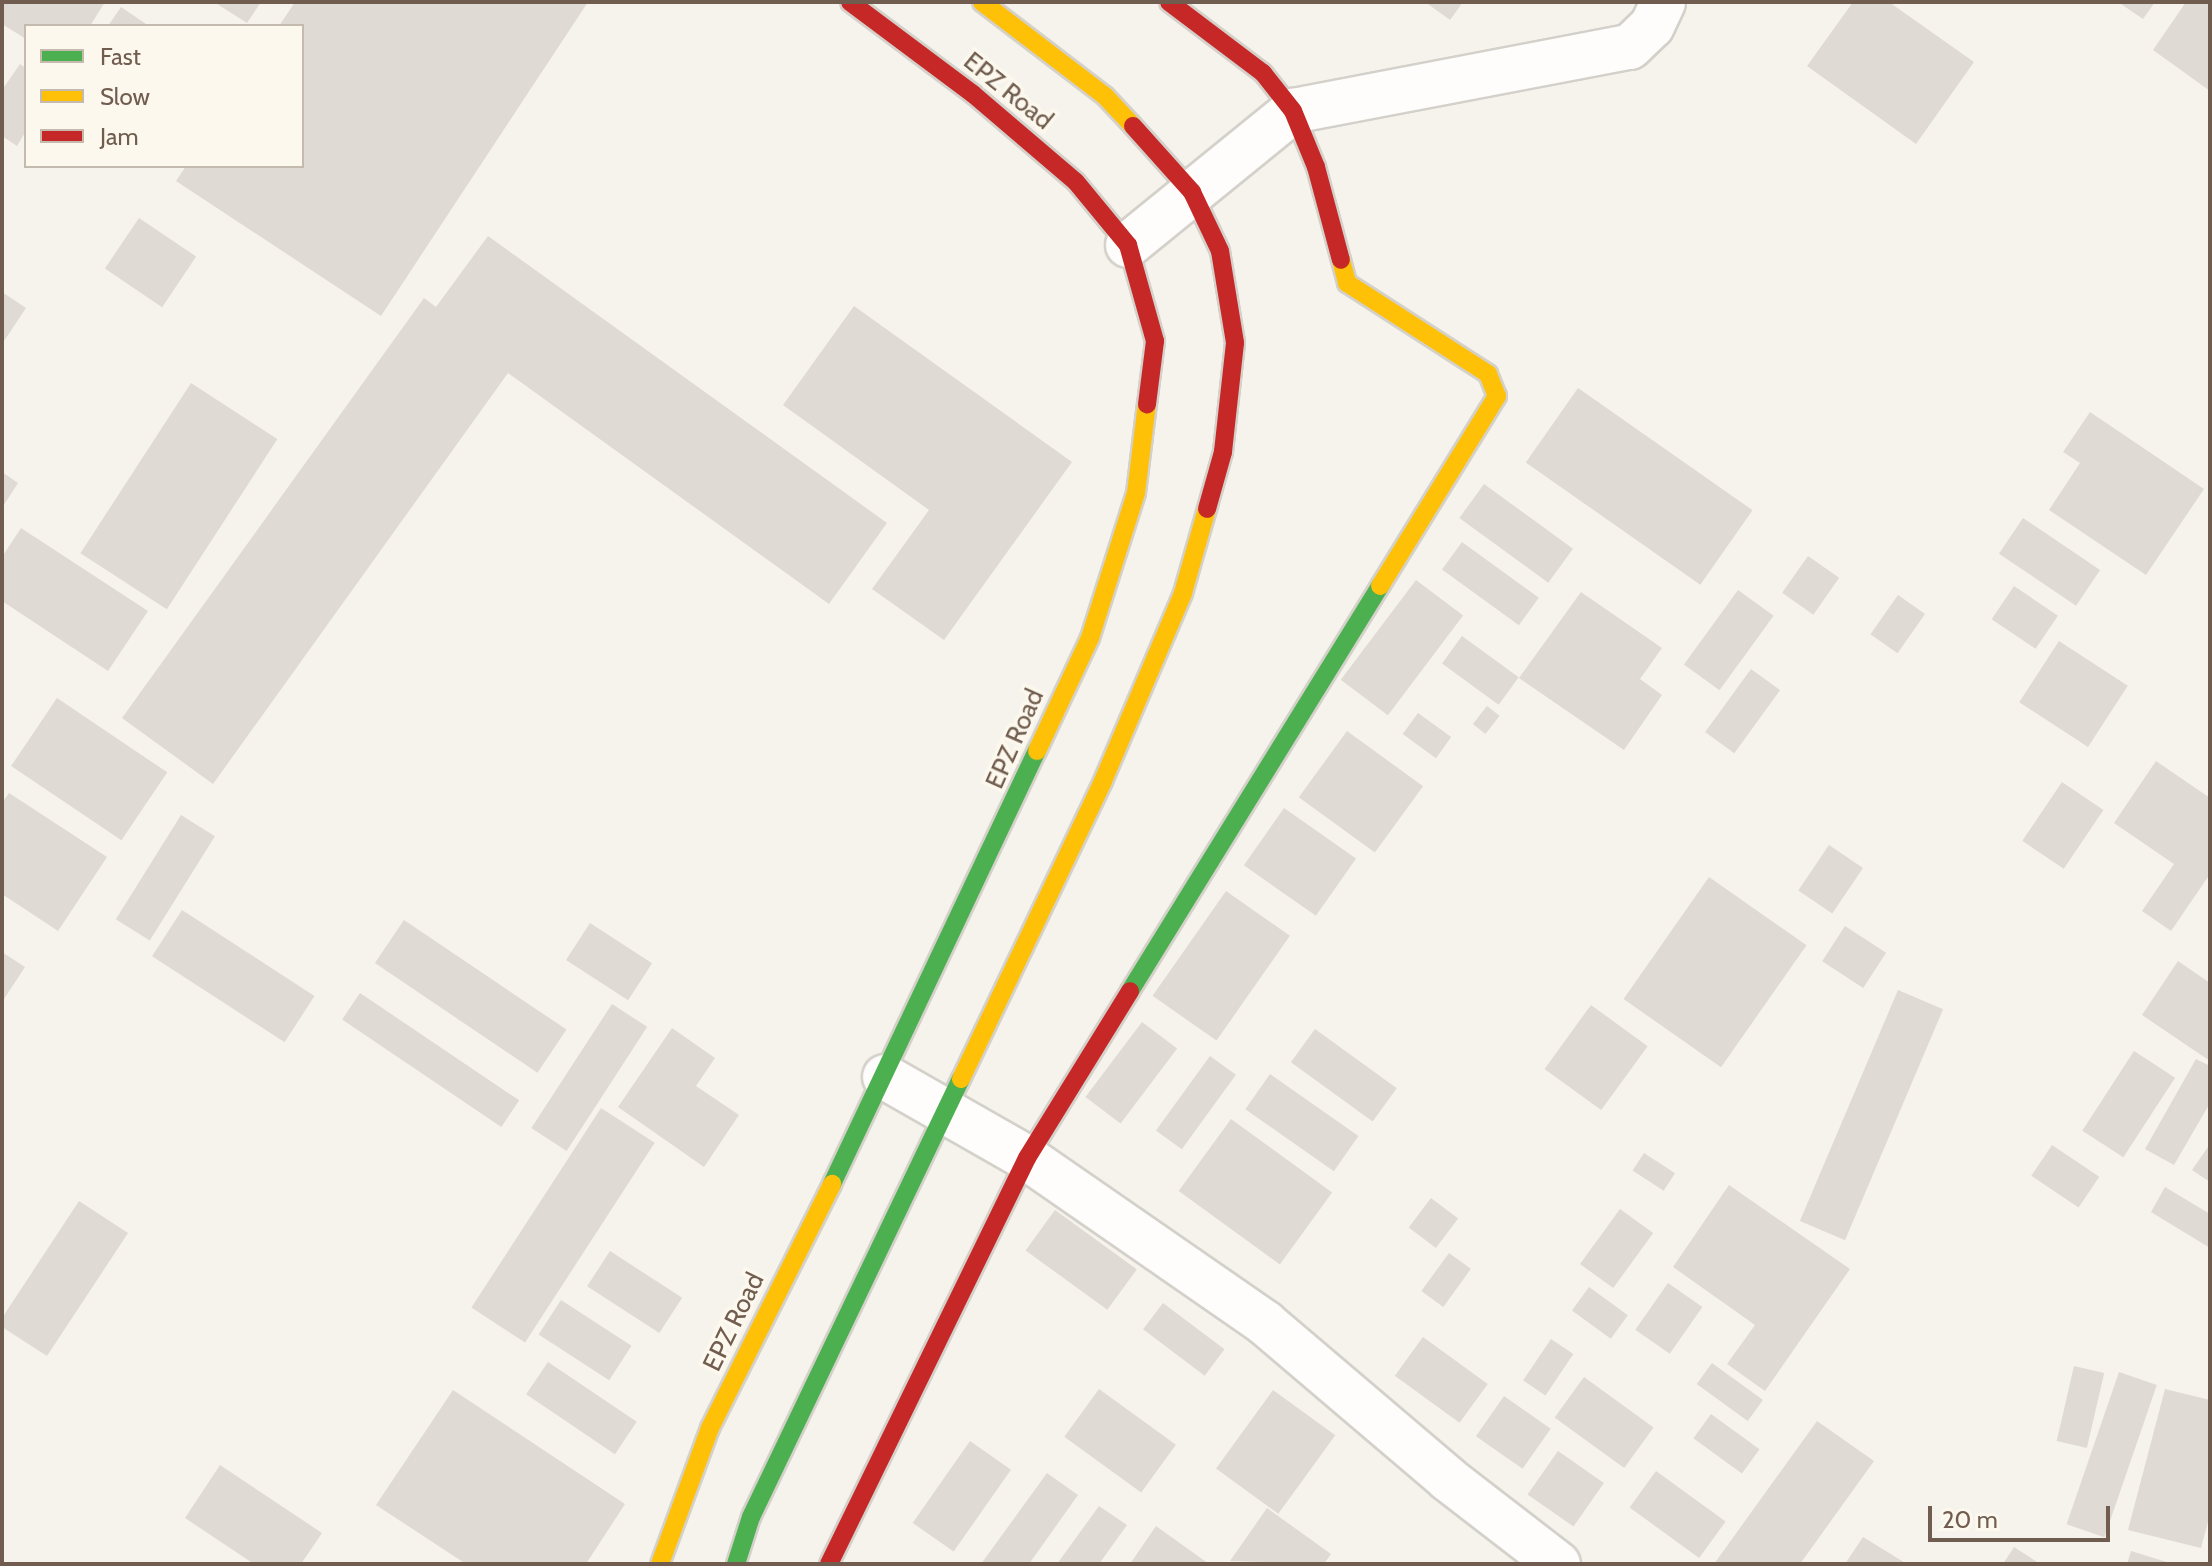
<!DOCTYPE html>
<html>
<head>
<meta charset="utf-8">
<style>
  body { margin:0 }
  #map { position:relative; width:2212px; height:1566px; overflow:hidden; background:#f5f3ec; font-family:Cabin,sans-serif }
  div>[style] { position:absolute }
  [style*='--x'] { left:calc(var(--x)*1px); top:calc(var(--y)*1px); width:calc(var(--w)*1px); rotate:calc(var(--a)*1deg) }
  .building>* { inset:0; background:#e0dad4; transform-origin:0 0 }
  .roads { filter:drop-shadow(2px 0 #d4d0ca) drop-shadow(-2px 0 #d4d0ca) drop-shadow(0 2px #d4d0ca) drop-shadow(0 -2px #d4d0ca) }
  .street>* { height:44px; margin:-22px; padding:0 22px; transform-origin:22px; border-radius:22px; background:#fefdfc }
  .fast>* { height:18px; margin:-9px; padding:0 9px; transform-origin:9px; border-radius:9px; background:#4caf50 }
  .slow>* { height:18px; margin:-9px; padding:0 9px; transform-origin:9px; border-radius:9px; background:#ffc107 }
  .jam>* { height:18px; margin:-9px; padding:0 9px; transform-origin:9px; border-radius:9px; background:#c62828 }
  span { translate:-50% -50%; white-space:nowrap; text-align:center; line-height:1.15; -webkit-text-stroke:7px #fdf8ed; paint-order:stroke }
  .street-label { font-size:26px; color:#705d4f }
  .frame { position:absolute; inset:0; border:4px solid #705d4f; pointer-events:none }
  .legend { position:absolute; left:24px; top:24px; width:280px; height:144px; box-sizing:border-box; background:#fdf8ed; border:2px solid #c5baae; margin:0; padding:10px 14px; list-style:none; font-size:24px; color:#705d4f }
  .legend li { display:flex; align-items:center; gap:16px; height:40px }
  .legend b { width:40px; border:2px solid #c5baae }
  .scale { position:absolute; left:1928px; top:1506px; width:182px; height:36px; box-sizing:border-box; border:4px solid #705d4f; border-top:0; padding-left:10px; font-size:24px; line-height:28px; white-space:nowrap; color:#705d4f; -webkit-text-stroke:6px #fdf8ed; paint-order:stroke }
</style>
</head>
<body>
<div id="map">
  <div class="building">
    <div style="clip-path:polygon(2px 2px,105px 2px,90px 26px,26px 26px,26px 39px,2px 24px)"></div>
    <div style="clip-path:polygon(214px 2px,261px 2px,247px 23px)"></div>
    <div style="clip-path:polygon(295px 2px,588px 2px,381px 316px,176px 181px,186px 166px,302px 166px,302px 26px,279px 26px)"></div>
    <div style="clip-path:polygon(1425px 2px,1463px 2px,1450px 20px)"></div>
    <div style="clip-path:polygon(1853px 2px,1889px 2px,1974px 62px,1916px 144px,1807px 66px)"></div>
    <div style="clip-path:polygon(2118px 2px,2155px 2px,2143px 19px)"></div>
    <div style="clip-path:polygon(2186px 2px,2210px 2px,2210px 91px,2153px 50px)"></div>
    <div style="clip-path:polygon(121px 7px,149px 26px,108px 26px)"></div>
    <div style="clip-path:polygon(20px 64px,26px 68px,26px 131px,17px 146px,2px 136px,2px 90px)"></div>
    <div style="left:139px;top:218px;width:69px;height:61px;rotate:34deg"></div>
    <div style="clip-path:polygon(488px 236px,887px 523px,829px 604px,508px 373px,213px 784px,122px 718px,424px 298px,436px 307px)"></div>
    <div style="clip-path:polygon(2px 292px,26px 308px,2px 344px)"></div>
    <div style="clip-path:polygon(854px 306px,1072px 462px,944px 640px,872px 589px,929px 510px,783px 405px)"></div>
    <div style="left:191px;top:383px;width:103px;height:203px;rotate:33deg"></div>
    <div style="left:1578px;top:388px;width:213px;height:91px;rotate:35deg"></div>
    <div style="clip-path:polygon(2090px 412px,2204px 489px,2146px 575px,2049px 510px,2080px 463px,2063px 452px)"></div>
    <div style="clip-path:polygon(2px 472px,18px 483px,2px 508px)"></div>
    <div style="left:1484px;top:484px;width:110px;height:42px;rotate:36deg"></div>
    <div style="left:2023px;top:518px;width:93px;height:43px;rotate:34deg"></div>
    <div style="clip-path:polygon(21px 528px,148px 611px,108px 671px,2px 601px,2px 557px)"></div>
    <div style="left:1462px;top:542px;width:95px;height:34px;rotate:36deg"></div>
    <div style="left:1808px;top:556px;width:38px;height:45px;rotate:35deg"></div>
    <div style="left:1416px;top:580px;width:59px;height:125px;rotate:37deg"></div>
    <div style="left:2014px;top:586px;width:53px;height:40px;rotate:34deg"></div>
    <div style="left:1738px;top:590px;width:44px;height:92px;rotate:36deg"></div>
    <div style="clip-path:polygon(1581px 592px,1662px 648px,1640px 679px,1662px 695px,1624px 750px,1519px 678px)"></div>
    <div style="left:1898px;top:595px;width:33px;height:48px;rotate:35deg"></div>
    <div style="left:1462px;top:636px;width:70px;height:34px;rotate:36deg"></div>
    <div style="left:2059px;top:641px;width:82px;height:73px;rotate:33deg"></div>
    <div style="left:1751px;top:669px;width:36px;height:78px;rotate:36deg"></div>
    <div style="left:57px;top:698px;width:133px;height:82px;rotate:34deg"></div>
    <div style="left:1487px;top:706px;width:16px;height:23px;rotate:38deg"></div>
    <div style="left:1418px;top:713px;width:41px;height:26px;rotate:36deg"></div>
    <div style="left:1347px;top:731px;width:94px;height:82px;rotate:36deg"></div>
    <div style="clip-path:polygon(2156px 761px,2210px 798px,2210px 874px,2171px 931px,2142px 911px,2174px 864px,2114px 823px)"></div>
    <div style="left:2062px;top:782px;width:50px;height:71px;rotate:34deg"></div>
    <div style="clip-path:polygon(9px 793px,107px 857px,58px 931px,2px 894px,2px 803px)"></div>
    <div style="left:1284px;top:808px;width:88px;height:70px;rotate:35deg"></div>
    <div style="left:181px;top:815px;width:40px;height:123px;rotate:32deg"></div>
    <div style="left:1829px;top:845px;width:41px;height:55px;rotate:34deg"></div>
    <div style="left:1709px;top:877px;width:119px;height:149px;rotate:35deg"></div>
    <div style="left:1226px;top:891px;width:78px;height:128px;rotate:35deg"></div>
    <div style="left:182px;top:910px;width:158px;height:55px;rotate:33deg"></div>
    <div style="left:404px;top:920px;width:196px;height:52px;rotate:34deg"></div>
    <div style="left:590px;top:923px;width:74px;height:44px;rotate:33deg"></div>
    <div style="left:1845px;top:926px;width:49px;height:42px;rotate:33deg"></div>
    <div style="clip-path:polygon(2px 952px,25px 967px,2px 1002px)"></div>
    <div style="clip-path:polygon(2178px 961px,2210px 983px,2210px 1061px,2142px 1015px)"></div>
    <div style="left:1898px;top:990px;width:49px;height:251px;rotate:23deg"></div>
    <div style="left:360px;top:993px;width:192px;height:32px;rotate:34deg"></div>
    <div style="left:612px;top:1004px;width:42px;height:148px;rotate:33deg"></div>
    <div style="left:1591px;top:1005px;width:70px;height:79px;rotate:36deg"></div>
    <div style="left:1142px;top:1022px;width:44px;height:94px;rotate:37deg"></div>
    <div style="clip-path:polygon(672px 1028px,715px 1058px,696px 1086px,739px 1115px,704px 1167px,618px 1107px)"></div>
    <div style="left:1315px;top:1029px;width:101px;height:41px;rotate:36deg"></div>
    <div style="left:2134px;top:1051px;width:49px;height:95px;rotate:33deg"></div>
    <div style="left:1210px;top:1056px;width:32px;height:92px;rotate:36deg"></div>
    <div style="clip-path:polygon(2196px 1059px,2210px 1066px,2210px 1103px,2174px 1165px,2145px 1149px)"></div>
    <div style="left:1270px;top:1074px;width:108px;height:43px;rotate:35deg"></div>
    <div style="left:601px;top:1108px;width:64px;height:238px;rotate:33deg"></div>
    <div style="left:1231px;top:1119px;width:125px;height:89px;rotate:36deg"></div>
    <div style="clip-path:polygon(2210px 1144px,2210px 1182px,2192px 1170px)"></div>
    <div style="left:2052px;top:1145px;width:57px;height:37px;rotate:34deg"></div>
    <div style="left:1644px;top:1153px;width:37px;height:21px;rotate:33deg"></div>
    <div style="clip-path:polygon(1729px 1185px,1850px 1269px,1765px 1391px,1727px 1364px,1755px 1325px,1673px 1267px)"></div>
    <div style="clip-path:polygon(2165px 1187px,2210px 1214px,2210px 1248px,2151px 1212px)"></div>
    <div style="left:1431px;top:1198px;width:34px;height:37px;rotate:37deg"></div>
    <div style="clip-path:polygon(79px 1201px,128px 1233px,47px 1356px,2px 1327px,2px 1318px)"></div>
    <div style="left:1620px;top:1209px;width:41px;height:68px;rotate:36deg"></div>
    <div style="left:1055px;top:1210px;width:101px;height:50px;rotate:36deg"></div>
    <div style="left:610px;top:1251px;width:86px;height:42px;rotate:33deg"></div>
    <div style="left:1449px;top:1253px;width:27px;height:47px;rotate:36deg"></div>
    <div style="left:1668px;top:1283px;width:42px;height:57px;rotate:35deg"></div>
    <div style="left:1589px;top:1287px;width:48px;height:29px;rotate:36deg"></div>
    <div style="left:561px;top:1300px;width:84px;height:41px;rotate:33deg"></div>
    <div style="left:1163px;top:1303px;width:77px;height:33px;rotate:37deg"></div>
    <div style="left:1423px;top:1337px;width:80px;height:48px;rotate:36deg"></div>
    <div style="left:1551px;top:1339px;width:27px;height:50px;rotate:34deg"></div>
    <div style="left:548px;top:1362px;width:107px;height:39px;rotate:34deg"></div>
    <div style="left:1712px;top:1363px;width:63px;height:26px;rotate:36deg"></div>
    <div style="left:2074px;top:1366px;width:31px;height:77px;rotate:13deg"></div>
    <div style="left:2119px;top:1372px;width:40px;height:161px;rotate:19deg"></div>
    <div style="left:1584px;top:1377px;width:86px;height:50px;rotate:36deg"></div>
    <div style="left:1099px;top:1389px;width:95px;height:59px;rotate:36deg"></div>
    <div style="clip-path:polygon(2165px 1389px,2210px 1400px,2210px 1514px,2201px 1548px,2128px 1530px)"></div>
    <div style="clip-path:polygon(453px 1390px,625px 1504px,586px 1564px,466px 1564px,376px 1505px)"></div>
    <div style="left:1273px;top:1390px;width:77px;height:97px;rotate:36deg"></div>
    <div style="left:1504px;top:1396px;width:57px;height:49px;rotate:35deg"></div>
    <div style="left:1711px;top:1414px;width:60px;height:30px;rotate:36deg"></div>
    <div style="clip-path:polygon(1817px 1421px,1874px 1461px,1800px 1564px,1714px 1564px)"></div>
    <div style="left:970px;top:1441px;width:50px;height:100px;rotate:35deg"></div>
    <div style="left:1558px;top:1451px;width:56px;height:53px;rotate:35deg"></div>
    <div style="clip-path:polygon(220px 1465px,322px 1533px,301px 1564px,254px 1564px,185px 1518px)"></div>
    <div style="left:1656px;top:1471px;width:86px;height:45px;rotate:36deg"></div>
    <div style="clip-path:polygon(1047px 1473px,1078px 1495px,1029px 1564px,981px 1564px)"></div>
    <div style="clip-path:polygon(1099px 1506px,1127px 1525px,1099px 1564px,1057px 1564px)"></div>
    <div style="clip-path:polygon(1267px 1508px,1331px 1554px,1324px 1564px,1230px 1561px)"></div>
    <div style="clip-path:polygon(1156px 1526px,1209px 1564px,1130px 1564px)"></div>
    <div style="clip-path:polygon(1863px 1537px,1907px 1564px,1845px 1564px)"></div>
    <div style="clip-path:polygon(2014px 1547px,2040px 1564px,2003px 1564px)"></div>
    <div style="clip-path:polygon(2131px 1551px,2170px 1563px,2170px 1564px,2127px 1564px)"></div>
  </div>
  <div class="roads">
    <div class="street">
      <div style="--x:1128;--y:245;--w:213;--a:-39.1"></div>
      <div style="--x:1293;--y:111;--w:343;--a:-10.8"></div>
      <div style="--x:1630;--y:47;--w:30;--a:-44"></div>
      <div style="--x:1652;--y:26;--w:26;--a:-65"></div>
      <div style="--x:885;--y:1077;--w:163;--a:29.7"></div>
      <div style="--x:1027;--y:1158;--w:290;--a:34.7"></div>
      <div style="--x:1265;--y:1323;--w:240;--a:40.4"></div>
      <div style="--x:1448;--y:1479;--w:139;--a:37.7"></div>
    </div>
    <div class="fast">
      <div style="--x:1130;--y:991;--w:476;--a:-58.3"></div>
      <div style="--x:832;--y:1184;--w:479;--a:-64.7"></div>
      <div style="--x:736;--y:1564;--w:49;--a:-72.3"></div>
      <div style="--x:751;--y:1517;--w:486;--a:-64.4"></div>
    </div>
    <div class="slow">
      <div style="--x:982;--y:2;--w:155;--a:37.4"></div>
      <div style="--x:1105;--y:96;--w:41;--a:47"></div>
      <div style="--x:1341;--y:260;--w:24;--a:75"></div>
      <div style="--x:1347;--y:283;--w:168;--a:32.8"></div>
      <div style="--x:1488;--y:374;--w:24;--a:68"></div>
      <div style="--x:1497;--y:396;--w:223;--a:121.6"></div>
      <div style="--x:1037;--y:751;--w:125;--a:-64.9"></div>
      <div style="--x:1090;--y:638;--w:152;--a:-72.4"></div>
      <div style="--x:1136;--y:493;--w:90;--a:-83"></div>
      <div style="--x:961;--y:1079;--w:330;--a:-64.5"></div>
      <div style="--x:1103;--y:781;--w:204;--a:-66.9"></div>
      <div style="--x:1183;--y:593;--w:87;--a:-74.1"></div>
      <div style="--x:660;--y:1564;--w:145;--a:-69.8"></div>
      <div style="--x:710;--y:1428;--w:273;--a:-63.4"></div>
    </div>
    <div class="jam">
      <div style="--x:850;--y:2;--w:154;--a:36.8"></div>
      <div style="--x:973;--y:94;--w:135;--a:40.5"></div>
      <div style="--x:1076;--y:182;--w:82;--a:50.5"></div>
      <div style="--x:1128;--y:245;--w:100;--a:74.3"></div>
      <div style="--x:1155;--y:341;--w:64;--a:97.2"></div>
      <div style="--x:1169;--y:2;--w:118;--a:37.1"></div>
      <div style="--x:1263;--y:73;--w:48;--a:51.7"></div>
      <div style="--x:1293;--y:111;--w:61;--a:67.7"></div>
      <div style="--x:1316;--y:167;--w:96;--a:75"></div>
      <div style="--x:1133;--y:126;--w:89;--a:48.2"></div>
      <div style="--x:1192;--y:192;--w:65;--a:64.6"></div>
      <div style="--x:1220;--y:251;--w:93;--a:80.7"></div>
      <div style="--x:1235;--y:343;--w:110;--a:96.3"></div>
      <div style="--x:1223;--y:452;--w:59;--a:105.7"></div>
      <div style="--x:829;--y:1564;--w:452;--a:-64"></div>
      <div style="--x:1027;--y:1158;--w:196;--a:-58.3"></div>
    </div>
  </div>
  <div class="street-label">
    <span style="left:1008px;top:91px;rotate:39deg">EPZ Road</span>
    <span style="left:1015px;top:739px;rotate:-66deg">EPZ Road</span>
    <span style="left:734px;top:1322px;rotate:-64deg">EPZ Road</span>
  </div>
  <div class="frame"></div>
  <ul class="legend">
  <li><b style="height:10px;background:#4caf50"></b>Fast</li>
  <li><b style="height:10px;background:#ffc107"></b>Slow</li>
  <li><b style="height:10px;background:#c62828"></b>Jam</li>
  </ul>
  <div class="scale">20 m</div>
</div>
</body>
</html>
